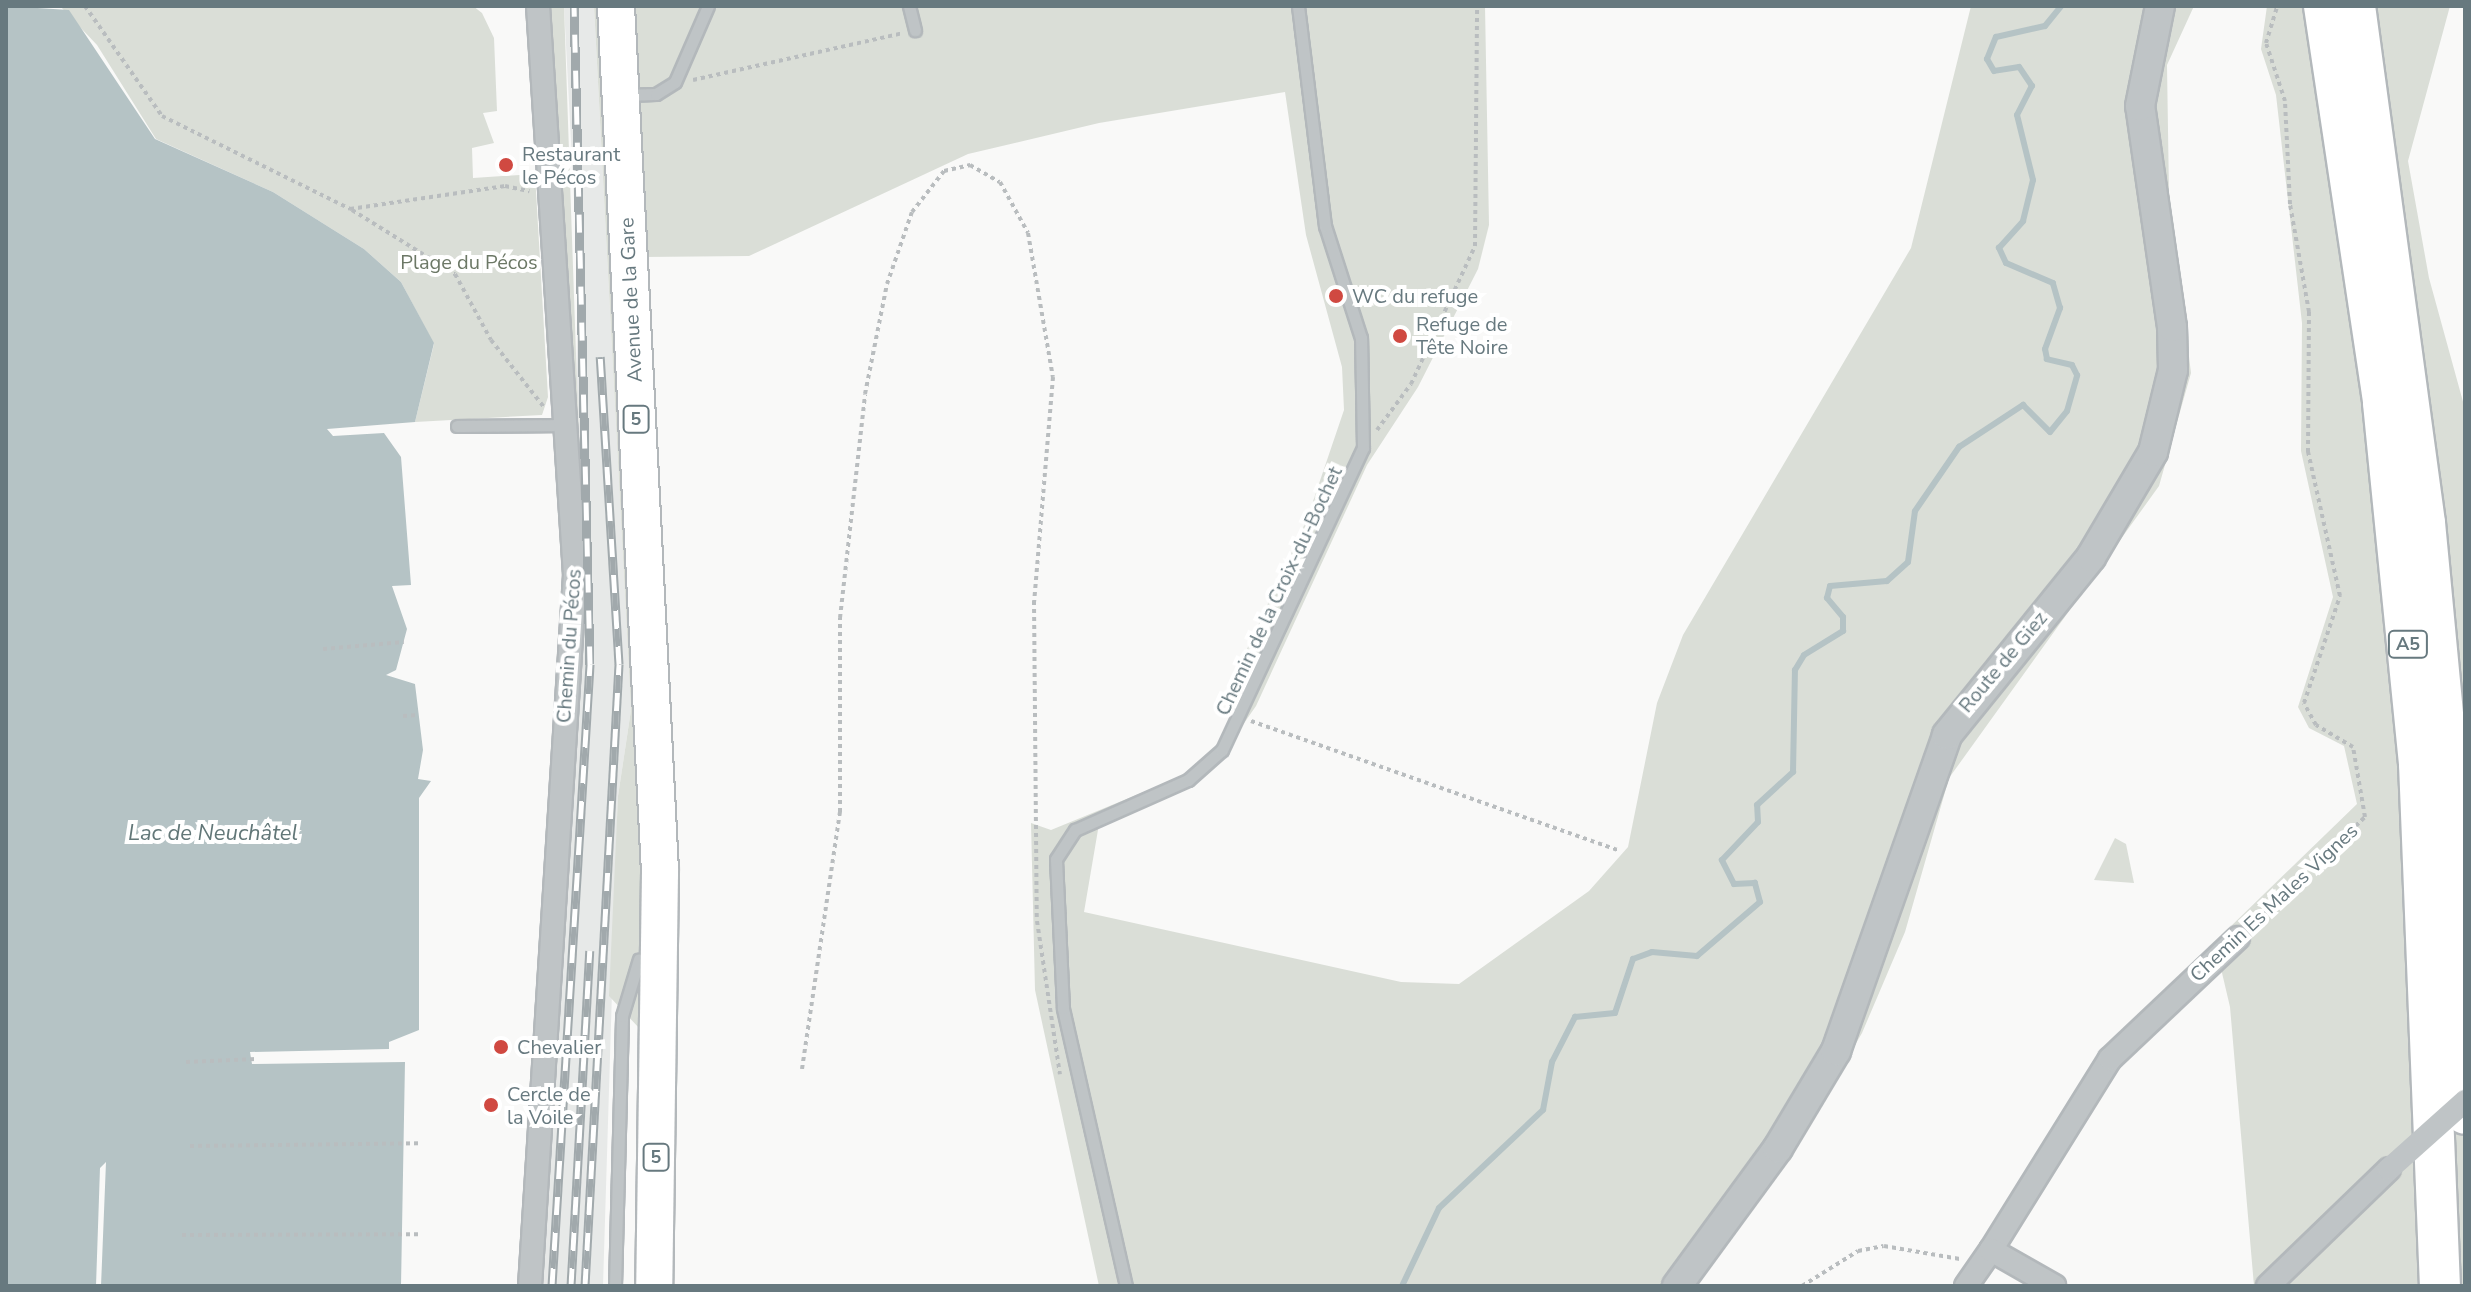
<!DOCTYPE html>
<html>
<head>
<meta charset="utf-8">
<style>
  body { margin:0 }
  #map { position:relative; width:2471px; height:1292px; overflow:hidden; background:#f9f9f8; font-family:"Nunito Sans",sans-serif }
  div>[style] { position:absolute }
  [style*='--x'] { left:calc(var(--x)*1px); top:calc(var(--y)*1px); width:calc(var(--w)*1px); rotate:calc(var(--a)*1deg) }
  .built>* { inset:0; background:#e7e9e8 }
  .green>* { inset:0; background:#daded7 }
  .water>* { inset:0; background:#b5c3c5 }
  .stream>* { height:6px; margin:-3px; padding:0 3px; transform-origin:3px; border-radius:3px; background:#b5c3c5 }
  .path>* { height:4px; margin-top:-2px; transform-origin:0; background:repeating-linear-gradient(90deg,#b9bdbf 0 4px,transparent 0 8px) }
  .roads { filter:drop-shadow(2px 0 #b3b8bb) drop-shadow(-2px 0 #b3b8bb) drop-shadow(0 2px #b3b8bb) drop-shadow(0 -2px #b3b8bb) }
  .service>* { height:11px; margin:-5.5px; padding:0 5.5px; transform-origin:5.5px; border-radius:5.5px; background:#bfc4c6 }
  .minor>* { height:22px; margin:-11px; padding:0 11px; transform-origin:11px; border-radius:11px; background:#bfc4c6 }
  .tertiary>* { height:28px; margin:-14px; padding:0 14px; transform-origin:14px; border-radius:14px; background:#bfc4c6 }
  .primary>* { height:36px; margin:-18px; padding:0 18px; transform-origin:18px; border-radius:18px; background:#fff }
  .motorway>* { height:40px; margin:-20px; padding:0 20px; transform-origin:20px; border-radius:20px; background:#fff }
  .rail>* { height:9px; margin-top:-4.5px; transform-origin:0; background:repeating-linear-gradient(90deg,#fff 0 18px,#a1a9ac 0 36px); box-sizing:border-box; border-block:2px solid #a1a9ac }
  .minor-bridge>* { height:22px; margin:-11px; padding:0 11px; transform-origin:11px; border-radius:11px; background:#bfc4c6 }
  .dots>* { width:22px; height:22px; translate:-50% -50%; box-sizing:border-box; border:4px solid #fff; border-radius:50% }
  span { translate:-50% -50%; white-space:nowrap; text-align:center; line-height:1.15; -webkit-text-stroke:8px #fff; paint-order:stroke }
  .shield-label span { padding:2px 6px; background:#fff; border:2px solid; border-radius:6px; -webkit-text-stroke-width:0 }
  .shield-label { font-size:18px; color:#67797f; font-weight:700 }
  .poi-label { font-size:20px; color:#67797f }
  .left { translate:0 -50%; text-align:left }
  .park-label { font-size:20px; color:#6c7866 }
  .street-label { font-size:20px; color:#67797f }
  .water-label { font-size:22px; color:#627778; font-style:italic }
  .frame { position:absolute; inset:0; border:8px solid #67797f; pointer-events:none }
</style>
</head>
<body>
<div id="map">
  <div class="built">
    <div style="clip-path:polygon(564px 6px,594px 6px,631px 710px,618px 796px,603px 1286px,540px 1286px,569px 830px,578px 277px)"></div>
  </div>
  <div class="green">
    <div style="clip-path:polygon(60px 6px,473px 6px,482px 13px,494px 38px,497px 111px,483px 113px,494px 143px,472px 148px,473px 178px,535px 174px,548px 397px,542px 415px,415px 422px,434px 344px,401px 282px,364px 249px,273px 192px,156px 139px,97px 45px)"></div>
    <div style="clip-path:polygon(550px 6px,564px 6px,582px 528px,560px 164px)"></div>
    <div style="clip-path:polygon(594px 6px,1485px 6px,1489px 225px,1478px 269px,1418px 387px,1367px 465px,1256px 706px,1212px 769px,1099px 824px,1084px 912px,1401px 982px,1459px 984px,1589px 891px,1628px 847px,1657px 703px,1683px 635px,1911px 248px,1971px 6px,2194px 6px,2167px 65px,2169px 194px,2191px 373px,2159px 486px,1949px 778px,1905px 932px,1862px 1033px,1789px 1158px,1691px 1286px,1099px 1286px,1035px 990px,1031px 823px,1051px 830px,1185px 775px,1219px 745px,1261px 660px,1247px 649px,1307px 519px,1344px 410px,1342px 367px,1306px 235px,1285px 92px,1099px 123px,968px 154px,749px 256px,644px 257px,661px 537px,643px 537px,640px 1029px,609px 996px,618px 796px,631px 710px)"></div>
    <div style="clip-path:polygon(2267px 6px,2450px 6px,2408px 161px,2429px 278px,2465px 409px,2465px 1286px,2254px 1286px,2230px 1007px,2219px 960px,2228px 929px,2357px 804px,2344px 746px,2309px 728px,2298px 707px,2333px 597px,2301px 451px,2302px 323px,2276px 95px,2261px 49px)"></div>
    <div style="clip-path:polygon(2115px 838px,2126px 844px,2134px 883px,2094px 880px)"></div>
  </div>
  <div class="water">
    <div style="clip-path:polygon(6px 6px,69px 10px,155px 139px,273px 192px,364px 249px,401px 282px,434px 343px,415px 422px,327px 429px,333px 436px,384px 433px,401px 457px,411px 585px,392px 586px,407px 629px,396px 670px,386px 675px,415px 684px,423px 750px,418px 779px,431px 781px,419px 798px,419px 1030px,389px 1042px,389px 1049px,250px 1052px,252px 1064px,405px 1062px,401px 1286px,101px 1286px,106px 1162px,100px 1168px,96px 1286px,6px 1286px)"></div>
  </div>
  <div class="stream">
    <div style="--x:1402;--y:1286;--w:86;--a:-64.6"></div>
    <div style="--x:1439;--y:1208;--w:143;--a:-43.3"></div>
    <div style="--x:1543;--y:1110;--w:49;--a:-79.4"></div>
    <div style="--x:1552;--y:1062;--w:51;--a:-62.9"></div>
    <div style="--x:1575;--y:1017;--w:40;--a:-5.7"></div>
    <div style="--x:1615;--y:1013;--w:57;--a:-71.6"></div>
    <div style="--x:1633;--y:959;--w:20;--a:-20"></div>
    <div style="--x:1652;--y:952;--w:45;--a:5.1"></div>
    <div style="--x:1697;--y:956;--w:83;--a:-40.6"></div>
    <div style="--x:1760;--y:902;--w:20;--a:-105"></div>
    <div style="--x:1755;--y:883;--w:21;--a:177"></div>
    <div style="--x:1734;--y:884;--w:27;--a:-117"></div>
    <div style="--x:1722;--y:860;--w:52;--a:-46.5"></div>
    <div style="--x:1758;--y:822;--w:17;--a:-93"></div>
    <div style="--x:1757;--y:805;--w:49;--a:-42.5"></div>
    <div style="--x:1793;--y:772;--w:102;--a:-88.9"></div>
    <div style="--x:1795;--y:670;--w:17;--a:-59"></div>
    <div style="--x:1804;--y:655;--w:46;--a:-31.6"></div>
    <div style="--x:1843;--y:631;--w:14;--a:-90"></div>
    <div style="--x:1843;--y:617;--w:25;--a:-130"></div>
    <div style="--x:1827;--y:598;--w:12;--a:-76"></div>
    <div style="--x:1830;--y:586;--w:57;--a:-5"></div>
    <div style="--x:1887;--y:581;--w:28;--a:-42"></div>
    <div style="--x:1908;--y:562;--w:51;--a:-82.2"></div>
    <div style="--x:1915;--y:511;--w:78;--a:-55.5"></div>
    <div style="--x:1959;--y:447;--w:77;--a:-33.3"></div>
    <div style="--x:2023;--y:405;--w:38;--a:45"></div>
    <div style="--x:2050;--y:432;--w:27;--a:-51"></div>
    <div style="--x:2067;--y:411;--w:37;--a:-74"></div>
    <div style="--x:2077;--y:375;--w:11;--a:-117"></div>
    <div style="--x:2072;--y:365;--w:26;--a:-167"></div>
    <div style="--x:2047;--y:359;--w:10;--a:-101"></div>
    <div style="--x:2045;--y:349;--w:44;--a:-69.9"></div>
    <div style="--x:2060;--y:308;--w:26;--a:-106"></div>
    <div style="--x:2053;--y:283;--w:51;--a:-156.9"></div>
    <div style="--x:2006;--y:263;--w:17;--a:-115"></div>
    <div style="--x:1999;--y:248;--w:36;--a:-48"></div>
    <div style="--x:2023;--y:221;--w:42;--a:-76.3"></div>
    <div style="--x:2033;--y:180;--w:67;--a:-103.8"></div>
    <div style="--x:2017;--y:115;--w:33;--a:-63"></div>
    <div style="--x:2032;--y:86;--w:23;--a:-124"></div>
    <div style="--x:2019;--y:67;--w:25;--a:171"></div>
    <div style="--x:1994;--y:71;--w:14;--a:-120"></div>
    <div style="--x:1987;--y:59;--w:24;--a:-68"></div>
    <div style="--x:1996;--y:37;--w:50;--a:-12.7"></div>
    <div style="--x:2045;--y:26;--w:26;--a:-51"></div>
  </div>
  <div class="path">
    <div style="--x:85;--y:6;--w:134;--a:55"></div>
    <div style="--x:162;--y:116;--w:210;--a:26.3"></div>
    <div style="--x:350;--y:209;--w:157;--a:-8.4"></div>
    <div style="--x:505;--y:186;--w:25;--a:12"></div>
    <div style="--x:693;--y:80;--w:215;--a:-12.6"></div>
    <div style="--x:352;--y:210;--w:121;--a:31.9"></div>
    <div style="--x:455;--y:274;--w:75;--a:61.4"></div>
    <div style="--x:491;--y:340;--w:85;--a:51.7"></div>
    <div style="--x:1377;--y:430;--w:57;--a:-53.5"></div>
    <div style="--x:1411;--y:384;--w:152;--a:-65.1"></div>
    <div style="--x:1475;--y:246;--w:240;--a:-89.5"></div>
    <div style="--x:323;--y:649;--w:81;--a:-4.9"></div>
    <div style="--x:403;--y:716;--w:15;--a:-4"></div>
    <div style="--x:1251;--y:721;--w:389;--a:19.4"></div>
    <div style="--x:2252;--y:926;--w:157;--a:-44"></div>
    <div style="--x:2365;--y:817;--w:71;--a:-99.7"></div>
    <div style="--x:2353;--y:747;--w:43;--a:-149.3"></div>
    <div style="--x:2316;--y:725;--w:25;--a:-119"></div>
    <div style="--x:2304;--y:703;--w:113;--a:-71.4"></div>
    <div style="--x:2340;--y:596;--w:148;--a:-102.5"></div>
    <div style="--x:2308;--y:452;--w:140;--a:-89.6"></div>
    <div style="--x:2309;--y:312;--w:110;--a:-100"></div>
    <div style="--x:2290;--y:204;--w:103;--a:-92.8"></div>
    <div style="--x:2285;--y:101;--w:61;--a:-108.1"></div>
    <div style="--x:2266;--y:43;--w:39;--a:-73"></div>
    <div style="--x:186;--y:1062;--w:71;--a:-2.4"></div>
    <div style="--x:802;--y:1069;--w:260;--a:-81.6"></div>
    <div style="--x:840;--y:812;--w:194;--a:-90"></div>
    <div style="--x:840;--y:618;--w:225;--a:-83.6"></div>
    <div style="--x:865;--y:394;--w:112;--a:-78.7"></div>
    <div style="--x:887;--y:284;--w:76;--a:-70.9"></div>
    <div style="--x:912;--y:212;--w:52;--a:-52"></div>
    <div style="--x:944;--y:171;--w:27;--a:-13"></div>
    <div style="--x:970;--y:165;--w:34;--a:30"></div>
    <div style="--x:1000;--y:182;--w:58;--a:61.2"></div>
    <div style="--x:1028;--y:233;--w:146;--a:80.2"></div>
    <div style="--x:1053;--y:377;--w:225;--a:94.8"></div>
    <div style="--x:1034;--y:601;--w:320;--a:89.5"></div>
    <div style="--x:1037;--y:921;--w:155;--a:81.5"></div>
    <div style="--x:190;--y:1146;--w:231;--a:-0.7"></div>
    <div style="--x:182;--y:1235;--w:237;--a:-0.2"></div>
    <div style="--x:1802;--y:1286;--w:66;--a:-32"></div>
    <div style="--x:1858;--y:1251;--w:26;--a:-11"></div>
    <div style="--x:1884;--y:1246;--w:77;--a:9.7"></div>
  </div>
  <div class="roads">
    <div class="service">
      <div style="--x:909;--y:6;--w:25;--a:76"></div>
      <div style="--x:625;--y:95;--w:31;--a:-2"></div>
      <div style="--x:656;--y:94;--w:22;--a:-32"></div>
      <div style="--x:675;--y:82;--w:83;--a:-66.5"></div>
      <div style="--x:457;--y:426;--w:109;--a:-0.5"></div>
      <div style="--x:615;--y:1286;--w:270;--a:-88.5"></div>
      <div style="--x:622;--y:1016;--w:59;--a:-73.4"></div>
      <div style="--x:1126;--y:1286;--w:285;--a:-102.8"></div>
      <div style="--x:1063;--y:1008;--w:149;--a:-92.7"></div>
      <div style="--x:1056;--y:859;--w:35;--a:-57"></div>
      <div style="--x:1075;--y:830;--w:124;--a:-23.9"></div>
      <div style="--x:1188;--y:780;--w:45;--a:-41.4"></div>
      <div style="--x:1222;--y:750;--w:333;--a:-65"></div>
      <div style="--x:1363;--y:448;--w:110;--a:-91"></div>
      <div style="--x:1361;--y:338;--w:118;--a:-107.8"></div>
      <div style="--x:1325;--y:226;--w:222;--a:-97"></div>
    </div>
    <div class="minor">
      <div style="--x:1991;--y:1250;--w:225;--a:-58.1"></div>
      <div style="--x:2110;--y:1059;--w:176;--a:-43.4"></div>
      <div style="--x:530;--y:1286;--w:712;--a:-86.38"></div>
      <div style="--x:575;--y:575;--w:570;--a:-93.72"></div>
      <div style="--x:1966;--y:1286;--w:44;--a:-55.2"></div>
      <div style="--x:1991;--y:1250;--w:73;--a:29.7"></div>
      <div style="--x:2268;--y:1286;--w:168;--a:-44"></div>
    </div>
    <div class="tertiary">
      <div style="--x:1677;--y:1286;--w:171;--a:-53.8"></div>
      <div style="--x:1778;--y:1148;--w:113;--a:-59.1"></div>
      <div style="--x:1836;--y:1051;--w:335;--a:-70.6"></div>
      <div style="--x:1947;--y:735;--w:229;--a:-51"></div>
      <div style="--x:2091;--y:557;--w:122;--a:-59.4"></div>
      <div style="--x:2153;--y:452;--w:84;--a:-76.3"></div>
      <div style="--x:2173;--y:370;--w:43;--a:-91.3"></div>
      <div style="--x:2172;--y:327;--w:223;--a:-98.2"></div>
      <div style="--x:2140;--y:106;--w:102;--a:-78.7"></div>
    </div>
    <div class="primary">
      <div style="--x:616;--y:6;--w:868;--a:87.09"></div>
      <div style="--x:660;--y:873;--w:413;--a:90.8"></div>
    </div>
    <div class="motorway">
      <div style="--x:2324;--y:6;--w:401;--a:81.5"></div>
      <div style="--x:2383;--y:403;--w:363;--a:84.3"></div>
      <div style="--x:2419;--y:764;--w:522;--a:87.7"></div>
      <div style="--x:2355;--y:6;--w:522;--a:82.29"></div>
      <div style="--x:2425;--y:523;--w:246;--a:84.6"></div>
      <div style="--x:2448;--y:768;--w:346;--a:87.2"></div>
    </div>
  </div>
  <div class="rail">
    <div style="--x:552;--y:1286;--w:623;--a:-86.5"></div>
    <div style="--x:590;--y:664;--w:658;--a:-91.39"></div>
    <div style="--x:571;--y:1286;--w:336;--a:-86.8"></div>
    <div style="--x:585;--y:1286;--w:623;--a:-86.87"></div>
    <div style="--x:619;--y:664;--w:308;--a:-93.5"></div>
  </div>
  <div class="minor-bridge">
    <div style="--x:2389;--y:1169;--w:102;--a:-41.8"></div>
  </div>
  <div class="dots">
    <div style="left:506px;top:165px;background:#d04941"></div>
    <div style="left:1336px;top:296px;background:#d04941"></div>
    <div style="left:1400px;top:336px;background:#d04941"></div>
    <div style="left:501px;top:1047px;background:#d04941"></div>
    <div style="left:491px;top:1105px;background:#d04941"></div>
  </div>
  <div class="shield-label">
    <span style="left:636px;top:419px">5</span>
    <span style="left:2408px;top:644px">A5</span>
    <span style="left:656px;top:1157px">5</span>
  </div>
  <div class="poi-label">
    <span class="left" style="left:522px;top:166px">Restaurant<br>le Pécos</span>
    <span class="left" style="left:1352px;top:296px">WC du refuge</span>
    <span class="left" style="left:1416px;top:336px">Refuge de<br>Tête Noire</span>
    <span class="left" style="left:517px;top:1047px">Chevalier</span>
    <span class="left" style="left:507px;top:1106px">Cercle de<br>la Voile</span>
  </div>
  <div class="park-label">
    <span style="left:469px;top:262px">Plage du Pécos</span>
  </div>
  <div class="street-label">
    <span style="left:631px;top:300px;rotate:-93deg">Avenue de la Gare</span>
    <span style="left:1279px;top:591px;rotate:-65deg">Chemin de la Croix-du-Bochet</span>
    <span style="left:569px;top:646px;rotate:-86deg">Chemin du Pécos</span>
    <span style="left:2003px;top:662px;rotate:-50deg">Route de Giez</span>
    <span style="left:2274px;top:903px;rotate:-43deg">Chemin Es Males Vignes</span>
  </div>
  <div class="water-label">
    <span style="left:213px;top:834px">Lac de Neuchâtel</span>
  </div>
  <div class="frame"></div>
</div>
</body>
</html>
